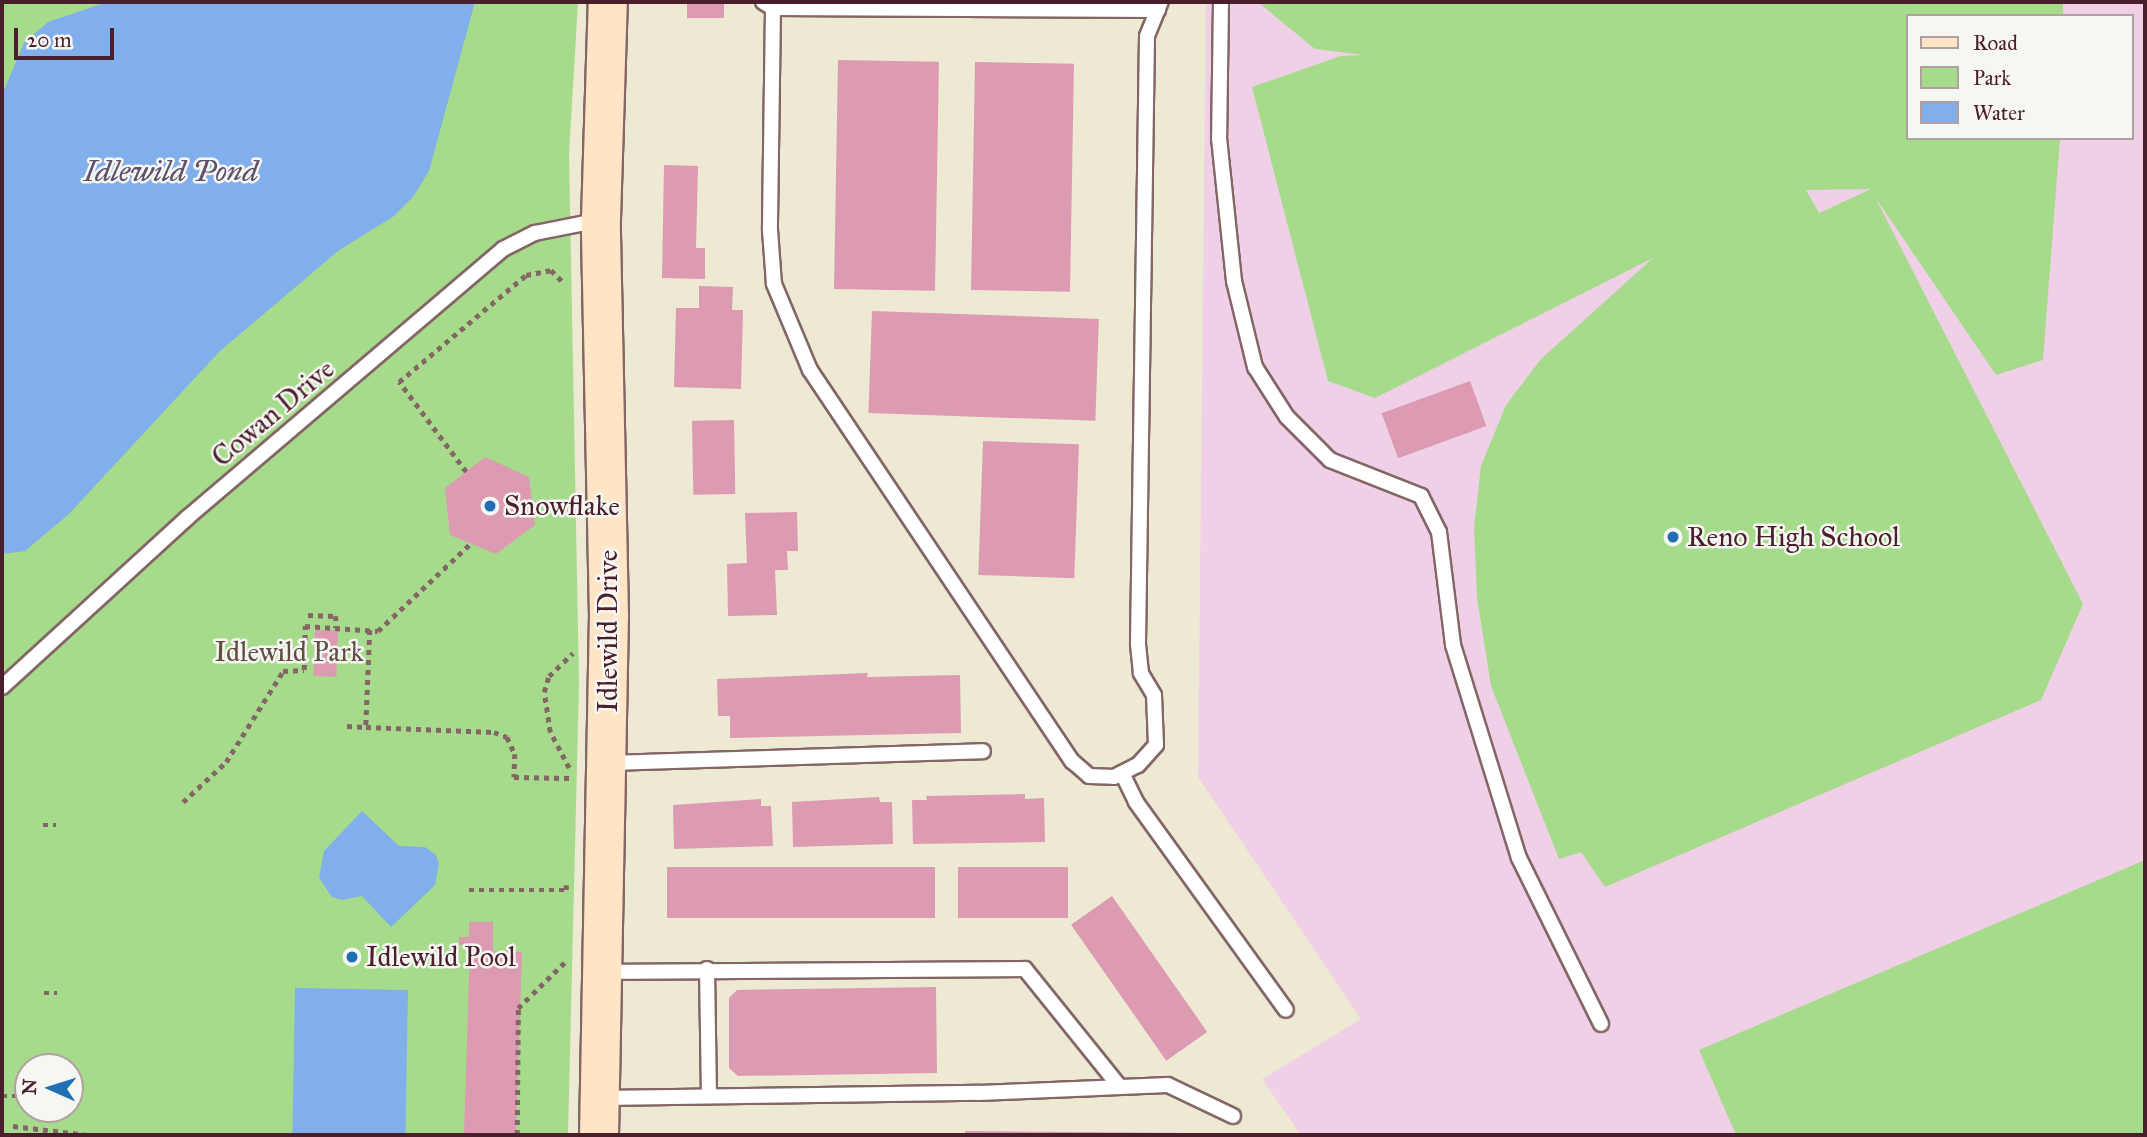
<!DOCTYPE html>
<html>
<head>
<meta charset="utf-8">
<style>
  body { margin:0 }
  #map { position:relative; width:2147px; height:1137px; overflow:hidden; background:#ede9d2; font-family:"IM FELL Great Primer",serif }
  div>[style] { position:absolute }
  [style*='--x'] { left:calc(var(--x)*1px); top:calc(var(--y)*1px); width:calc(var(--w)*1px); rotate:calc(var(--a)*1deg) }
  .built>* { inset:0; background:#efd0e7 }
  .green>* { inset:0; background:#a7db8c }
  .water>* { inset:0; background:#80afeb; transform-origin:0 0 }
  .building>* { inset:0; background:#dd9bb3; transform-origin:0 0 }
  .path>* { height:4.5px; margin-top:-2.25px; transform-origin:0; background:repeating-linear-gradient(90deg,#836665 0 5px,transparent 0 10px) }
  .roads { filter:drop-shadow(2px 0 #836665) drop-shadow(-2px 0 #836665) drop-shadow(0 2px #836665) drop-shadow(0 -2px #836665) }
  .lane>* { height:14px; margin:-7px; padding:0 7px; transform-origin:7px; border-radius:7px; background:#fff }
  .secondary>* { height:38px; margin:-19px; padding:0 19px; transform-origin:19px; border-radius:19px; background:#fee5c5 }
  .dots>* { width:19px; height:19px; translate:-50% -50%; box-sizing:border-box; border:4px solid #f6f6f2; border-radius:50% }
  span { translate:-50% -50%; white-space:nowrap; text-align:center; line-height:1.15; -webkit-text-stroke:5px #f6f6f2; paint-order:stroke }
  .street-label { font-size:28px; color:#4a1f2b }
  .poi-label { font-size:28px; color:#4a1f2b }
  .left { translate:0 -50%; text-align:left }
  .park-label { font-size:28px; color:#614e43 }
  .water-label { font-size:30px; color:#5d516e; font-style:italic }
  .frame { position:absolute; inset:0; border:4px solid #4a1f2b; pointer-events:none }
  .legend { position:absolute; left:1906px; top:14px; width:228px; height:126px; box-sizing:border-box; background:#f6f6f2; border:2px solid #b1a0a2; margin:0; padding:9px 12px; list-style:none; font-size:21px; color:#4a1f2b }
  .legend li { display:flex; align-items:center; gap:14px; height:35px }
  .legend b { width:35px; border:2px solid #b1a0a2 }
  .north { position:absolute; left:14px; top:1053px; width:70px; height:70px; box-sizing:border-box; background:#f6f6f2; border:2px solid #b1a0a2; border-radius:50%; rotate:273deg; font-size:19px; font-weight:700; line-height:28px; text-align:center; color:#4a1f2b }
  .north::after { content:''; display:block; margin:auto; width:24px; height:32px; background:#1f6fb2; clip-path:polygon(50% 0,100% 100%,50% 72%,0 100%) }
  .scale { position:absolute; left:14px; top:28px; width:100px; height:32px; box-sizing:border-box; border:4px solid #4a1f2b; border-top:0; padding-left:9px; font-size:21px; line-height:24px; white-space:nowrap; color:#4a1f2b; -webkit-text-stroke:5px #f6f6f2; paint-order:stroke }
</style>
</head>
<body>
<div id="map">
  <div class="built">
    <div style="clip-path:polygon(evenodd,1206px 2px,2145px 2px,2145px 1135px,1301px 1135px,1262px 1079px,1361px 1019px,1198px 777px,1206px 2px,1907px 16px,2131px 16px,2131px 138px,1907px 138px,1907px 16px)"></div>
  </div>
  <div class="green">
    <div style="clip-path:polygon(evenodd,2px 2px,578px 2px,569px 154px,579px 682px,568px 1135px,2px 1135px,2px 2px,28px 1067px,70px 1067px,70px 1109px,28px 1109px,28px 1067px)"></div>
    <div style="clip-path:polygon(evenodd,1258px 2px,2063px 2px,2063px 16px,1907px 16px,1907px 138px,2060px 138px,2043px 360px,1996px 375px,1875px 197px,2083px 604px,2041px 700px,1605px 887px,1581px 852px,1559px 859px,1491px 686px,1477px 598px,1474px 528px,1481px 466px,1506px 405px,1541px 359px,1653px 258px,1375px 398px,1328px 381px,1252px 87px,1341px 56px,1364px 55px,1315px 49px,1258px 2px,1806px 190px,1869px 189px,1869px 190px,1819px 213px,1806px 190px)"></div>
    <div style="clip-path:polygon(2145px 860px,2145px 1135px,1736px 1135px,1699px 1050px)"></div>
  </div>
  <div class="water">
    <div style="clip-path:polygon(107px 2px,475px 2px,429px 171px,413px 197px,394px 216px,338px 251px,219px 352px,68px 515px,25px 551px,2px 554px,2px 95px,24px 43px,48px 22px)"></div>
    <div style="clip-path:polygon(362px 811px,399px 846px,425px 847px,436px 855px,439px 864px,435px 885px,391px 927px,362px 896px,342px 900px,332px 897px,319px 878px,324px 851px)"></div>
    <div style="left:295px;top:988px;width:113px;height:147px;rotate:1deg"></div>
  </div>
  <div class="building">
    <div style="left:687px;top:2px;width:37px;height:16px"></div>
    <div style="left:838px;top:60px;width:101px;height:229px;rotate:1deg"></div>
    <div style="left:975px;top:62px;width:99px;height:228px;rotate:1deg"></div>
    <div style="clip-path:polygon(664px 165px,698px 166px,696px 248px,705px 248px,705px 279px,662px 278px)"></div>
    <div style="clip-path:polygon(699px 286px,733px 287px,732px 310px,743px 310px,741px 389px,674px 387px,676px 308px,699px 308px)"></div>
    <div style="left:872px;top:311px;width:227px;height:102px;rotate:2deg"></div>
    <div style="left:1470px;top:381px;width:48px;height:94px;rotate:70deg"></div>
    <div style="left:734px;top:420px;width:74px;height:42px;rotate:89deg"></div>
    <div style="left:983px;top:441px;width:96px;height:134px;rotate:2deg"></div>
    <div style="clip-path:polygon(485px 457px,529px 477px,535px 525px,496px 554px,450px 535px,445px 488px)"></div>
    <div style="clip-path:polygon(797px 512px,798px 551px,787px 551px,788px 570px,775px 570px,777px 615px,728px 616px,727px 564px,747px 563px,745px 513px)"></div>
    <div style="left:315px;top:630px;width:23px;height:46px;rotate:2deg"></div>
    <div style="clip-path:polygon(868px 673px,867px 677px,960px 675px,961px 733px,730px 738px,730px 716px,718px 716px,717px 679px)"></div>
    <div style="clip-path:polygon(1025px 794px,1025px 799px,1044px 798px,1045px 842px,913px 844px,912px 800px,927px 800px,926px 796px)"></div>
    <div style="clip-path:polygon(879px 797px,880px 802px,892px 802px,893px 844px,793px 847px,792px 802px)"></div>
    <div style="clip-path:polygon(761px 799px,761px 806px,771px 806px,773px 846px,674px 849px,673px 805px)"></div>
    <div style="left:935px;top:867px;width:51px;height:268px;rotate:90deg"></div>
    <div style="left:958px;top:867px;width:110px;height:51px"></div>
    <div style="left:1112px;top:896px;width:166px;height:50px;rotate:55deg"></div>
    <div style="clip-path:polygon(469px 922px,493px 922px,493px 951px,522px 952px,516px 1135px,464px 1135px,470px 945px,459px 945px,459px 937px,469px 937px)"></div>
    <div style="clip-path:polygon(936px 987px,937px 1073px,738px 1076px,729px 1068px,729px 998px,737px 990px)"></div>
    <div style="clip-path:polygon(965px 1131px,1195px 1133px,1195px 1135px,965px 1135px)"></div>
  </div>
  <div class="path">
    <div style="--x:466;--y:472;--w:112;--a:-126.7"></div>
    <div style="--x:399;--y:382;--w:166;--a:-40.1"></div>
    <div style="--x:526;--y:275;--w:25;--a:-11"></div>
    <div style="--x:551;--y:270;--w:20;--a:45"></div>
    <div style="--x:308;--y:615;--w:28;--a:2"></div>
    <div style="--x:336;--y:616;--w:12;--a:90"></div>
    <div style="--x:370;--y:630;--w:97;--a:92.4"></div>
    <div style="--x:366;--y:727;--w:128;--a:2.2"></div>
    <div style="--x:494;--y:732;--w:14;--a:21"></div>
    <div style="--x:507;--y:737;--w:19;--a:65"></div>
    <div style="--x:515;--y:754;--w:23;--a:92"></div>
    <div style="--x:514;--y:777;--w:55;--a:1"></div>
    <div style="--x:347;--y:726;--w:19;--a:3"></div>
    <div style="--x:569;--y:768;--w:41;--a:-117.8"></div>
    <div style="--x:550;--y:732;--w:40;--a:-98.5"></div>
    <div style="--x:544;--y:692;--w:17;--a:-73"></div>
    <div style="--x:549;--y:676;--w:33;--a:-44"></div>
    <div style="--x:183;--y:802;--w:59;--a:-42.9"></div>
    <div style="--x:226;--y:762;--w:107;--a:-57.9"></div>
    <div style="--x:283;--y:671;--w:21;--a:-3"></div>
    <div style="--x:304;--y:670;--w:44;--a:-88.7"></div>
    <div style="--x:305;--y:626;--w:73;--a:3.9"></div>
    <div style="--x:378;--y:631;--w:128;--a:-43.4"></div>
    <div style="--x:43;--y:825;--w:13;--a:0"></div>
    <div style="--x:469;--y:890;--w:97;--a:0"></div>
    <div style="--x:566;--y:890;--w:5;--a:-90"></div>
    <div style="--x:44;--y:993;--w:13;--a:0"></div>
    <div style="--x:2;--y:1096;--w:26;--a:0"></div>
    <div style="--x:13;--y:1126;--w:75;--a:6.9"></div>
    <div style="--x:517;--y:1135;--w:127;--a:-89.5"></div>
    <div style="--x:518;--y:1008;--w:66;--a:-44.4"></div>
  </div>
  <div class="roads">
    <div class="lane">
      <div style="--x:763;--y:2;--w:12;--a:31"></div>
      <div style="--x:773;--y:8;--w:385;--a:0.3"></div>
      <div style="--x:1221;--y:2;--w:136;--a:90.8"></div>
      <div style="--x:1219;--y:138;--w:144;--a:84"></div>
      <div style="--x:1234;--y:281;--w:89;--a:76.3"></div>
      <div style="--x:1255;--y:367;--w:59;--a:57.4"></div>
      <div style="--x:1287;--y:417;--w:61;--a:45"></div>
      <div style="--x:1330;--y:460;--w:98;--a:21.6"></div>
      <div style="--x:1421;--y:496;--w:40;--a:63.4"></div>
      <div style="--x:1439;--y:532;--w:114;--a:82.9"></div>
      <div style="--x:1453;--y:645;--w:223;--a:72.8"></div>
      <div style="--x:1519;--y:858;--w:185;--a:63.7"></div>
      <div style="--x:773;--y:8;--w:222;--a:90.8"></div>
      <div style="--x:770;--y:230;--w:54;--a:85.8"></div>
      <div style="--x:774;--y:284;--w:93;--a:67.3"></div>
      <div style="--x:810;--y:370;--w:471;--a:56.2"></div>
      <div style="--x:1072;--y:761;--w:23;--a:41"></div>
      <div style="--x:1089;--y:776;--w:25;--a:2"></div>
      <div style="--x:1114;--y:777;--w:27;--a:-27"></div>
      <div style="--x:1138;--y:765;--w:27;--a:-48"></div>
      <div style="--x:1156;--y:745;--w:50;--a:-92.3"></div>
      <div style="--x:1154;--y:695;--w:26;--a:-121"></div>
      <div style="--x:1141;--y:673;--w:30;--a:-96"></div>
      <div style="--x:1138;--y:643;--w:607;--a:-89.15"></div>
      <div style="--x:1147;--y:36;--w:37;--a:-68"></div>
      <div style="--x:2;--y:687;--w:251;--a:-42.4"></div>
      <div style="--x:187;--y:518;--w:415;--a:-40.4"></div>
      <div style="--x:503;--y:249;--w:36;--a:-27"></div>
      <div style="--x:535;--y:233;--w:66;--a:-11.3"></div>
      <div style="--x:609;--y:763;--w:374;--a:-1.8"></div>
      <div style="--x:1122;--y:773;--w:32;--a:64"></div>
      <div style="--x:1136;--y:802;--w:256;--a:54.2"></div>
      <div style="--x:707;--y:969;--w:127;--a:89.1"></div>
      <div style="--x:604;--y:972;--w:421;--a:-0.4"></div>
      <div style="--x:1025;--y:969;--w:151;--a:51.2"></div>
      <div style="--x:601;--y:1098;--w:378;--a:-0.8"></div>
      <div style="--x:979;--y:1093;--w:189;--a:-2.4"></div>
      <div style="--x:1168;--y:1085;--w:72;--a:25.5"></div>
    </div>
    <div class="secondary">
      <div style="--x:599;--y:1135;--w:519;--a:-88.9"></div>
      <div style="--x:609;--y:616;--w:397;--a:-91.2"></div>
      <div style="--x:601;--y:219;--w:217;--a:-88.2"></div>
    </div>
  </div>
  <div class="dots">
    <div style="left:490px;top:506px;background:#1f6fb2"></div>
    <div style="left:1673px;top:537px;background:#1f6fb2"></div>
    <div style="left:352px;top:957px;background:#1f6fb2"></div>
  </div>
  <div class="street-label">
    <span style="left:273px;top:413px;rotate:-40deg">Cowan Drive</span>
    <span style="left:608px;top:631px;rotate:-90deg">Idlewild Drive</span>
  </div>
  <div class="poi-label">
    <span class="left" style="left:504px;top:506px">Snowflake</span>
    <span class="left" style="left:1687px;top:537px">Reno High School</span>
    <span class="left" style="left:366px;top:957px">Idlewild Pool</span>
  </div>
  <div class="park-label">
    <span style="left:289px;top:652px">Idlewild Park</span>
  </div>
  <div class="water-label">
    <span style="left:171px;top:171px">Idlewild Pond</span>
  </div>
  <div class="frame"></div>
  <ul class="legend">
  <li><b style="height:9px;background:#fee5c5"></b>Road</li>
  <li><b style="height:19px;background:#a7db8c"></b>Park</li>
  <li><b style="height:19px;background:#80afeb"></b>Water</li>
  </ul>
  <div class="north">N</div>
  <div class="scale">20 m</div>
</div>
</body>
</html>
